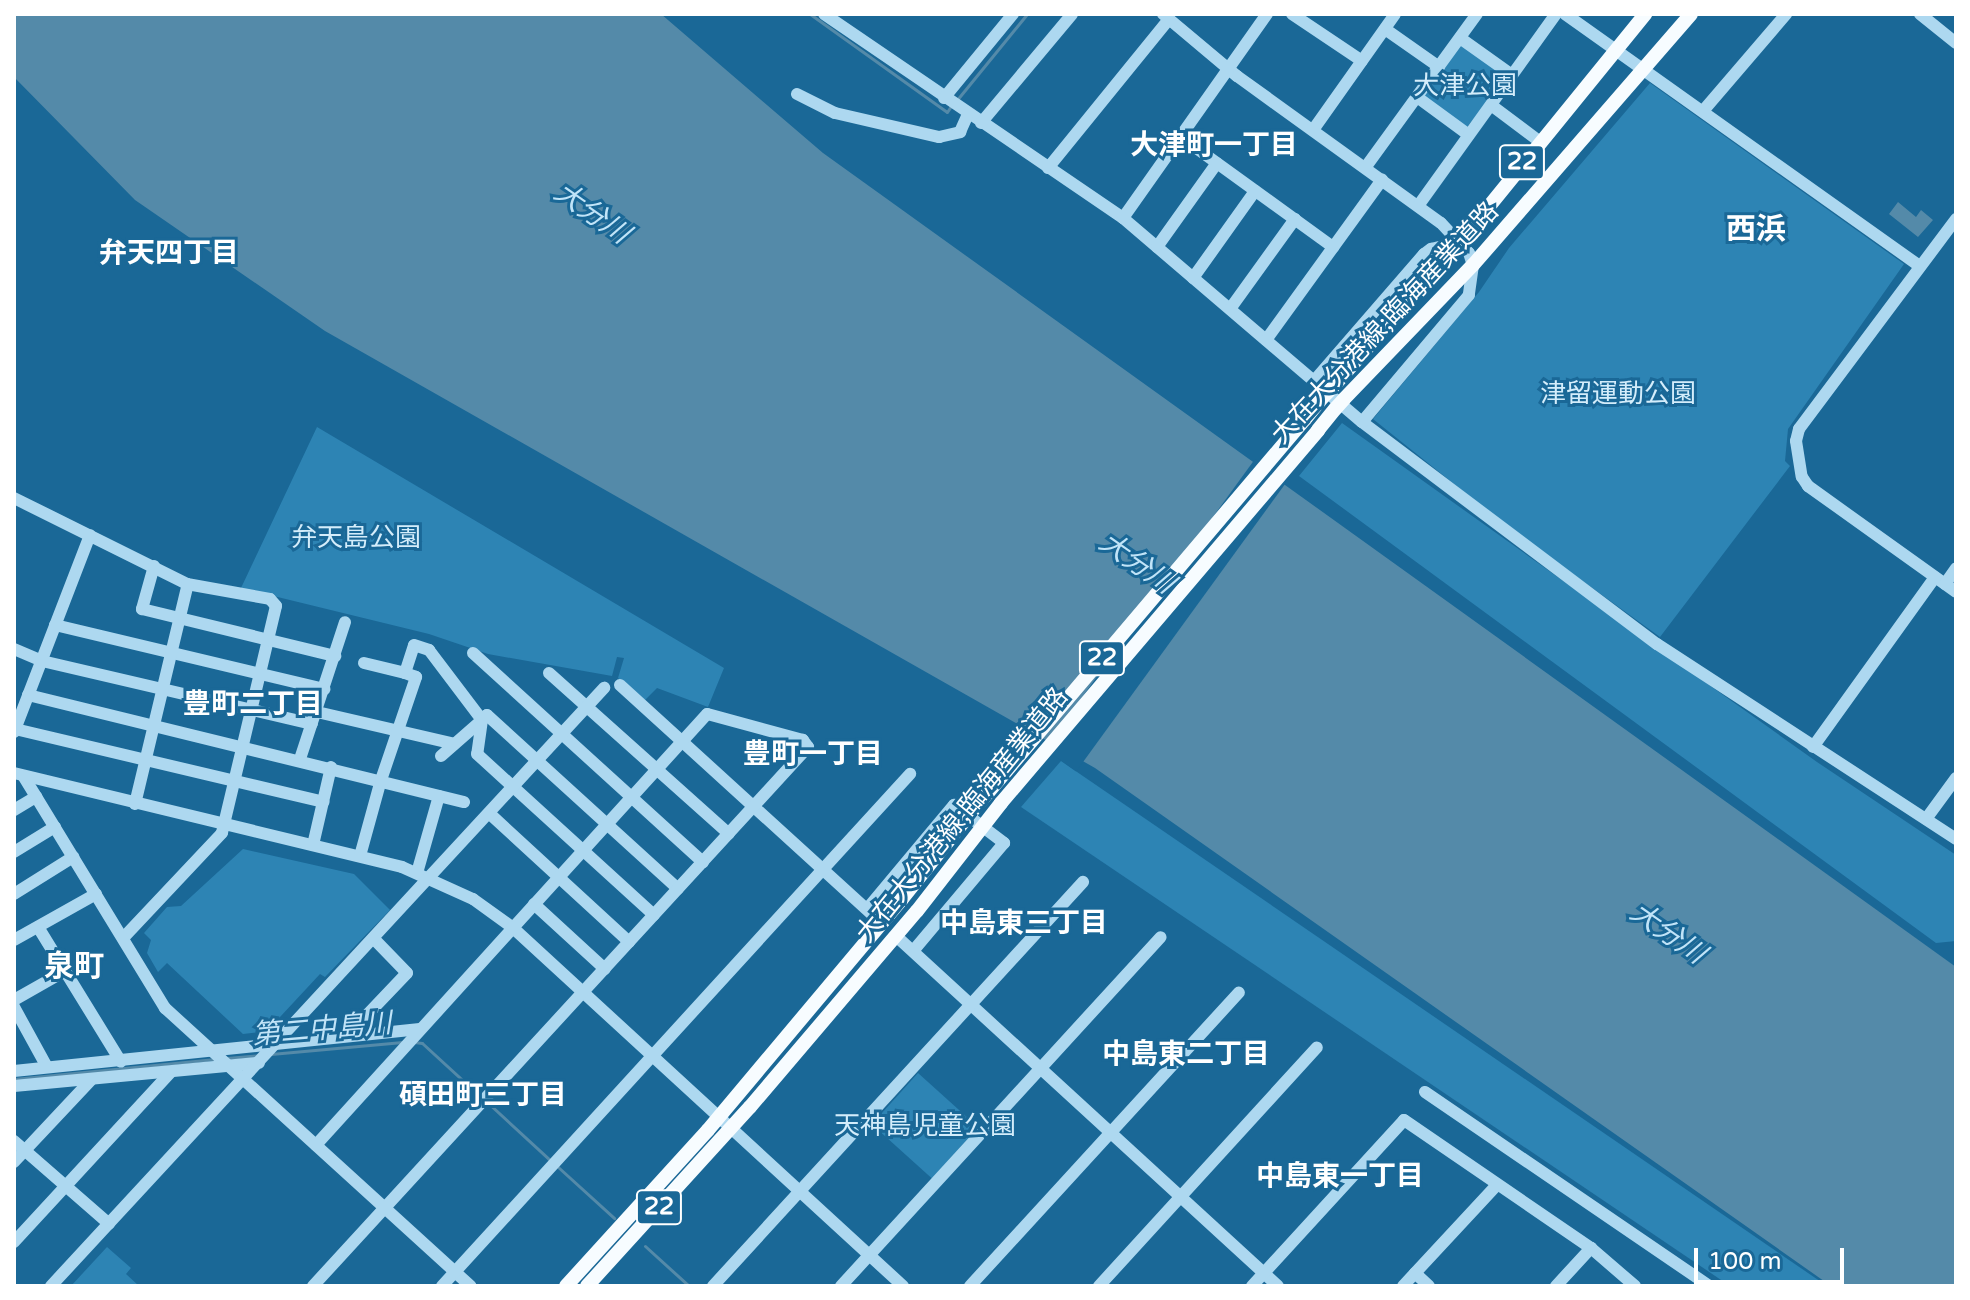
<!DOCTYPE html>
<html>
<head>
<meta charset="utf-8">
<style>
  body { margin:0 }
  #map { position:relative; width:1970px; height:1300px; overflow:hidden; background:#1a6897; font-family:"Varela Round","Noto Sans JP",sans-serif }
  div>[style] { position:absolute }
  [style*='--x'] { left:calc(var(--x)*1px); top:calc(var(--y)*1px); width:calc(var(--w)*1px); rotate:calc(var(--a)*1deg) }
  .green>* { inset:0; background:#2d84b4; transform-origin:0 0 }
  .water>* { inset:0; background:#548aa9 }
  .pier>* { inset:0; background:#1a6897; transform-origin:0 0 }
  .stream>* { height:3px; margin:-1.5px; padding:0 1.5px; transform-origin:1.5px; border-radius:1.5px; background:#548aa9 }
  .minor>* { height:12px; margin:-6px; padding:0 6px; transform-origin:6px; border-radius:6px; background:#add8f0 }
  .major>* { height:14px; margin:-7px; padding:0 7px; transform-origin:7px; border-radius:7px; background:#f7fcff }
  .major-bridge>* { height:14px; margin:-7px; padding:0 7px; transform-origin:7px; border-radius:7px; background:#f7fcff }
  span { translate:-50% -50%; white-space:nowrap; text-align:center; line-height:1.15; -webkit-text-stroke:6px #1a6897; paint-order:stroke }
  .shield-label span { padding:2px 6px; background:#1a6897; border:2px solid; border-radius:6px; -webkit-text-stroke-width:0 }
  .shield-label { font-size:24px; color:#fff; font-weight:700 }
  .park-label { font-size:26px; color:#d4edfb }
  .street-label { font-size:26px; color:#fff }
  .neighbourhood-label { font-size:28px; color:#fff; font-weight:700 }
  .water-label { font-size:28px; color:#c1e4f8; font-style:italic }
  .quarter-label { font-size:30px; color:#fff; font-weight:700 }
  .frame { position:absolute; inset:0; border:16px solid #fff; pointer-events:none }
  .scale { position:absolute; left:1694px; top:1248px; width:150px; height:36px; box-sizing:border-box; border:4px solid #fff; border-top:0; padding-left:10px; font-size:24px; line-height:28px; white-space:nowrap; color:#fff; -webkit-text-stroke:6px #1a6897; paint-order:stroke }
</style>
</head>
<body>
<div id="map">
  <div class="green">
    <div style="clip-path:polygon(1464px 44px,1506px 79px,1467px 127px,1425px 98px,1424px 93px,1459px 45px)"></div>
    <div style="clip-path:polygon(1650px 83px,1904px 264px,1788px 429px,1785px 461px,1790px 466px,1660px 637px,1504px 524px,1373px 419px,1479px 292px,1509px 248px)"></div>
    <div style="clip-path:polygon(1342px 423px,1817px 762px,1956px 855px,1956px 941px,1936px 943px,1299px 476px)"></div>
    <div style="clip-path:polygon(317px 427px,724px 668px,708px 707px,657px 688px,645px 700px,618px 678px,624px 658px,617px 657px,612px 676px,488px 654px,429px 634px,241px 588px)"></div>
    <div style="clip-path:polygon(1061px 761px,1827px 1286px,1730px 1286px,1021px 807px)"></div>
    <div style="clip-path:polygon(243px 849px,354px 874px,390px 910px,325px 977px,320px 974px,267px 1031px,243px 1034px,167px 963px,158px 972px,147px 953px,151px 940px,144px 933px,167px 907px,181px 906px)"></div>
    <div style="left:918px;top:1073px;width:81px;height:69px;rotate:42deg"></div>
    <div style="clip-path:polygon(107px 1247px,131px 1268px,126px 1274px,139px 1286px,71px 1286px)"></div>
  </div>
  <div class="water">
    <div style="clip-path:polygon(14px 14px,661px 14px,823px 153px,1956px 967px,1956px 1286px,1831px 1286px,1095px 768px,325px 331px,135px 200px,14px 77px)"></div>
    <div style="clip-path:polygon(1898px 202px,1916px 217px,1921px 210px,1933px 220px,1918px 237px,1889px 214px)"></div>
  </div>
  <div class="pier">
    <div style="left:1255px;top:459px;width:39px;height:358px;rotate:36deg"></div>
  </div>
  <div class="stream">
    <div style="--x:810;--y:14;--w:168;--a:35.6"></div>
    <div style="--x:947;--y:112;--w:7;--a:-56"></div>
    <div style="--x:956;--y:101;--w:112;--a:-50.8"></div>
    <div style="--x:414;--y:1042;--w:8;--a:7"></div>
    <div style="--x:422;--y:1043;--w:80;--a:42.5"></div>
    <div style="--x:271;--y:1054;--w:132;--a:-5.2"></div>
    <div style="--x:227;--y:1058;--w:32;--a:-5"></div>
    <div style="--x:14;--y:1079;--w:202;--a:-5.7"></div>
    <div style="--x:487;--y:1102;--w:88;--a:42.7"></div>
    <div style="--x:558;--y:1167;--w:76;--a:42.3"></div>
    <div style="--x:645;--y:1246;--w:59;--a:42.3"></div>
  </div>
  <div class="minor">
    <div style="--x:824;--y:14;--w:362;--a:34.3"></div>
    <div style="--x:1123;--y:218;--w:314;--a:40.5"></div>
    <div style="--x:1362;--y:422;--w:369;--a:37"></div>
    <div style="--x:1657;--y:644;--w:357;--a:33.1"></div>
    <div style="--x:1163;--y:14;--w:97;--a:40"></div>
    <div style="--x:1237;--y:76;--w:251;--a:35.8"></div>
    <div style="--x:1441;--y:223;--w:41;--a:47"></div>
    <div style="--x:1469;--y:253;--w:13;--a:72"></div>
    <div style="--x:1473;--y:265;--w:30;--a:98"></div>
    <div style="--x:1469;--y:295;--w:166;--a:130.1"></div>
    <div style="--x:1292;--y:14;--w:84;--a:33.9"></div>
    <div style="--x:1565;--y:14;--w:435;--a:35.4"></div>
    <div style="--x:1920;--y:14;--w:46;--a:38.9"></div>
    <div style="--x:1385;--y:29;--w:66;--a:35.1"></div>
    <div style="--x:1460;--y:38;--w:64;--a:35.4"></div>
    <div style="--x:797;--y:94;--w:42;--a:26.6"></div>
    <div style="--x:835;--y:113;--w:107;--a:13"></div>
    <div style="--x:939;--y:137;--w:22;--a:-13"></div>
    <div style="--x:960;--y:132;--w:20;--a:-66"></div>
    <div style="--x:1417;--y:97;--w:64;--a:36.2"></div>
    <div style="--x:944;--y:98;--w:109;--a:-50.6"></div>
    <div style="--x:1491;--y:105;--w:60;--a:36.9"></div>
    <div style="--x:1703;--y:111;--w:128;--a:-49.4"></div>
    <div style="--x:981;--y:123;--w:142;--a:-50.1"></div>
    <div style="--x:1313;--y:130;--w:142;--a:-54.7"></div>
    <div style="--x:1181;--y:137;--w:188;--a:35.9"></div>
    <div style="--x:1048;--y:168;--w:192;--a:-50.9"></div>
    <div style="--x:1365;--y:168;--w:190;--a:-54"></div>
    <div style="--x:1418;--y:206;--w:236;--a:-54.3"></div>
    <div style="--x:1123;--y:218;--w:250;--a:-54.8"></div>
    <div style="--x:1956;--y:219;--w:262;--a:126.8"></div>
    <div style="--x:1799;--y:429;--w:12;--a:104"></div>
    <div style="--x:1796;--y:441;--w:36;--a:81"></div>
    <div style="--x:1802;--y:477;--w:11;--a:56"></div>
    <div style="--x:1808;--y:486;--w:182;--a:35.6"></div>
    <div style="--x:1157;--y:247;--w:103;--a:-54.5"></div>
    <div style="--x:1193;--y:278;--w:107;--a:-54.5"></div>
    <div style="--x:1230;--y:309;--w:111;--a:-54.2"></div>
    <div style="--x:1266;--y:340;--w:198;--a:-54.1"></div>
    <div style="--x:1314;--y:381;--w:168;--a:-49.1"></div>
    <div style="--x:1424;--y:254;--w:9;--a:-36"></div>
    <div style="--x:1431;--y:249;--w:30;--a:-14"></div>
    <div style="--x:14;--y:498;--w:193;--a:26.4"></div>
    <div style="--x:187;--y:584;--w:84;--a:10.2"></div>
    <div style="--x:270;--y:599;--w:9;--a:49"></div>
    <div style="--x:276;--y:606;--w:233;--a:103.4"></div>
    <div style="--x:222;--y:833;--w:144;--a:133.3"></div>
    <div style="--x:154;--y:566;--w:45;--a:105.6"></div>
    <div style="--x:142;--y:609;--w:199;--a:13.7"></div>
    <div style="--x:1945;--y:584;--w:19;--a:-55"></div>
    <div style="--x:55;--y:625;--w:277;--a:13.4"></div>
    <div style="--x:14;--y:649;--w:30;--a:23"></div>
    <div style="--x:42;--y:661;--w:277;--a:13.1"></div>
    <div style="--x:473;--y:653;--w:311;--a:42.3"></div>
    <div style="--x:364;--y:663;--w:42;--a:13.7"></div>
    <div style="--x:549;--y:673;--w:241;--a:41.8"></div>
    <div style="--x:620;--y:685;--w:354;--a:42.3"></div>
    <div style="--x:28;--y:695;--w:449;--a:13.8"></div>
    <div style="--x:317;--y:712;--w:141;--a:13.1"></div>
    <div style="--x:15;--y:729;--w:317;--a:13.3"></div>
    <div style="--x:14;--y:732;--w:211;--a:-68.9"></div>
    <div style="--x:1813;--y:747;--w:209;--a:-54.3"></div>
    <div style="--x:441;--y:756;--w:55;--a:-41.3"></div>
    <div style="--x:482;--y:720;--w:34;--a:98"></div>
    <div style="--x:477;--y:754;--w:239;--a:42.3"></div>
    <div style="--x:300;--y:759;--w:144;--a:-71.8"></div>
    <div style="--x:14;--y:773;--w:399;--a:13.6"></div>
    <div style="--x:402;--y:867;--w:78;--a:24.3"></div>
    <div style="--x:473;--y:899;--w:48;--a:35.7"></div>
    <div style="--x:512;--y:927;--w:531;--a:42.56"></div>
    <div style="--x:24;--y:777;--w:271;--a:58.6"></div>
    <div style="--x:165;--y:1008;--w:413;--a:42.3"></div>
    <div style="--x:135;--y:804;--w:226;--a:-76.5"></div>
    <div style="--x:14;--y:810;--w:26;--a:-31"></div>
    <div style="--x:490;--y:814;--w:189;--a:42.6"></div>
    <div style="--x:1926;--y:819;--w:51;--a:-53.8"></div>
    <div style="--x:313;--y:845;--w:80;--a:-77"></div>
    <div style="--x:14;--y:852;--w:48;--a:-31.4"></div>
    <div style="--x:360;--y:856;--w:79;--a:-74.6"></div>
    <div style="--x:381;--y:780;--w:109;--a:-71.2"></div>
    <div style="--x:416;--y:677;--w:12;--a:-160"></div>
    <div style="--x:405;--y:673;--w:29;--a:-72"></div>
    <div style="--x:414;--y:645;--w:16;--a:18"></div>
    <div style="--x:429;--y:650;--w:88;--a:52.9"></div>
    <div style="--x:482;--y:720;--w:7;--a:-45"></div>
    <div style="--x:487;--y:715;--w:258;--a:42.3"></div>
    <div style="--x:417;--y:873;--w:80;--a:-74.1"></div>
    <div style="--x:14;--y:894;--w:70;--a:-32.1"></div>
    <div style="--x:534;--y:904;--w:96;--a:42.5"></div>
    <div style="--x:867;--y:909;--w:136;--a:-50.1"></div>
    <div style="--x:954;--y:805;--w:63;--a:37.2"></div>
    <div style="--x:1004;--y:843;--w:141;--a:130.1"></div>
    <div style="--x:38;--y:927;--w:158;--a:58.4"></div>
    <div style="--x:896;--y:936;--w:518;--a:42.5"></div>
    <div style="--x:14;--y:940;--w:94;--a:-29.3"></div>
    <div style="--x:14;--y:1000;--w:59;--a:-29.6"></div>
    <div style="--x:14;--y:1007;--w:68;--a:61.2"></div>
    <div style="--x:347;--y:1036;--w:87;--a:-46.4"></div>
    <div style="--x:407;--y:973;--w:47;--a:-134.1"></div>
    <div style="--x:14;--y:1071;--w:408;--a:-5.9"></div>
    <div style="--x:14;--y:1086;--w:246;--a:-5.4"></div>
    <div style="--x:1425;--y:1092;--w:344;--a:34.3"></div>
    <div style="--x:14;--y:1141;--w:126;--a:41.1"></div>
    <div style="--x:14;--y:1162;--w:114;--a:-46.8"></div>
    <div style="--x:14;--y:1242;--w:231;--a:-47.3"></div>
    <div style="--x:1415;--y:1273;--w:19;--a:43"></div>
    <div style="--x:51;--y:1286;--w:815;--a:-47.24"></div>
    <div style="--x:313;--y:1286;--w:732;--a:-47.44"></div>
    <div style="--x:808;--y:747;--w:9;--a:-126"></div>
    <div style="--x:803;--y:740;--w:99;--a:-164.8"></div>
    <div style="--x:707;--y:714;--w:582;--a:132.21"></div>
    <div style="--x:442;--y:1286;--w:694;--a:-47.57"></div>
    <div style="--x:713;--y:1286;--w:548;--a:-47.52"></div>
    <div style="--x:841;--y:1286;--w:473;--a:-47.5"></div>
    <div style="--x:970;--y:1286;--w:398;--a:-47.5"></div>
    <div style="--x:1099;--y:1286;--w:323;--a:-47.6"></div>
    <div style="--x:1252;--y:1286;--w:225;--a:-47.5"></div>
    <div style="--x:1404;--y:1120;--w:227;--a:34.4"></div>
    <div style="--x:1591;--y:1248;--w:58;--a:40.8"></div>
    <div style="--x:1403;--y:1286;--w:138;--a:-47.1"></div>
    <div style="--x:1556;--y:1286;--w:52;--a:-47.4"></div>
  </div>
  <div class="major">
    <div style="--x:1332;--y:388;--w:194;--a:-48.8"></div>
    <div style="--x:1460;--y:242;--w:294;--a:-50.9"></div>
    <div style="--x:1344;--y:399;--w:186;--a:-46.1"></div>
    <div style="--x:1473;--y:265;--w:332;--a:-49"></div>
    <div style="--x:1305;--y:419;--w:28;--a:-51"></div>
    <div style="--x:1318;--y:430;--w:28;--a:-51"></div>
    <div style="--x:566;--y:1286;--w:211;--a:-47.7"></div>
    <div style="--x:708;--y:1130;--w:302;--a:-50"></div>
    <div style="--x:587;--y:1286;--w:242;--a:-47.7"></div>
    <div style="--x:750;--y:1107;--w:257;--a:-49.6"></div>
  </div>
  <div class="major-bridge">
    <div style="--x:1323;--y:397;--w:13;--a:-45"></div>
    <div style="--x:1336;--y:408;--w:12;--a:-48"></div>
    <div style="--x:902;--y:899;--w:106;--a:-51.5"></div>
    <div style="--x:968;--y:816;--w:521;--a:-49.67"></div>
    <div style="--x:917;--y:911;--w:137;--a:-52.1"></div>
    <div style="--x:1001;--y:803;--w:490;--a:-49.6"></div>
  </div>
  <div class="shield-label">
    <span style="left:1522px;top:162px">22</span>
    <span style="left:1102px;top:658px">22</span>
    <span style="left:659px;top:1207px">22</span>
  </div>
  <div class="park-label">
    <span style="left:1465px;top:86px">大津公園</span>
    <span style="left:1618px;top:394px">津留運動公園</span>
    <span style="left:356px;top:538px">弁天島公園</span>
    <span style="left:925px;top:1126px">天神島児童公園</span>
  </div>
  <div class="street-label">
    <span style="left:1385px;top:323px;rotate:-47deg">大在大分港線;臨海産業道路</span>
    <span style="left:962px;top:815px;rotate:-51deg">大在大分港線;臨海産業道路</span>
  </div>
  <div class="neighbourhood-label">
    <span style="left:1214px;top:145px">大津町一丁目</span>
    <span style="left:169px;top:253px">弁天四丁目</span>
    <span style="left:253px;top:704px">豊町二丁目</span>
    <span style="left:813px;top:754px">豊町一丁目</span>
    <span style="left:1024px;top:923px">中島東三丁目</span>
    <span style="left:1186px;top:1054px">中島東二丁目</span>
    <span style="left:483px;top:1095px">碩田町三丁目</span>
    <span style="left:1340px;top:1176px">中島東一丁目</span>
  </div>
  <div class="water-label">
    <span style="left:592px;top:213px;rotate:35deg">大分川</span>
    <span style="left:1137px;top:563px;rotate:35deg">大分川</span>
    <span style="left:1668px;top:933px;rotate:35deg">大分川</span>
    <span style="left:322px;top:1029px;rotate:-5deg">第二中島川</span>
  </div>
  <div class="quarter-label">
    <span style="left:1756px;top:230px">西浜</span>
    <span style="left:74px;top:967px">泉町</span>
  </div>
  <div class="frame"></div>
  <div class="scale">100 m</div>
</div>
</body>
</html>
